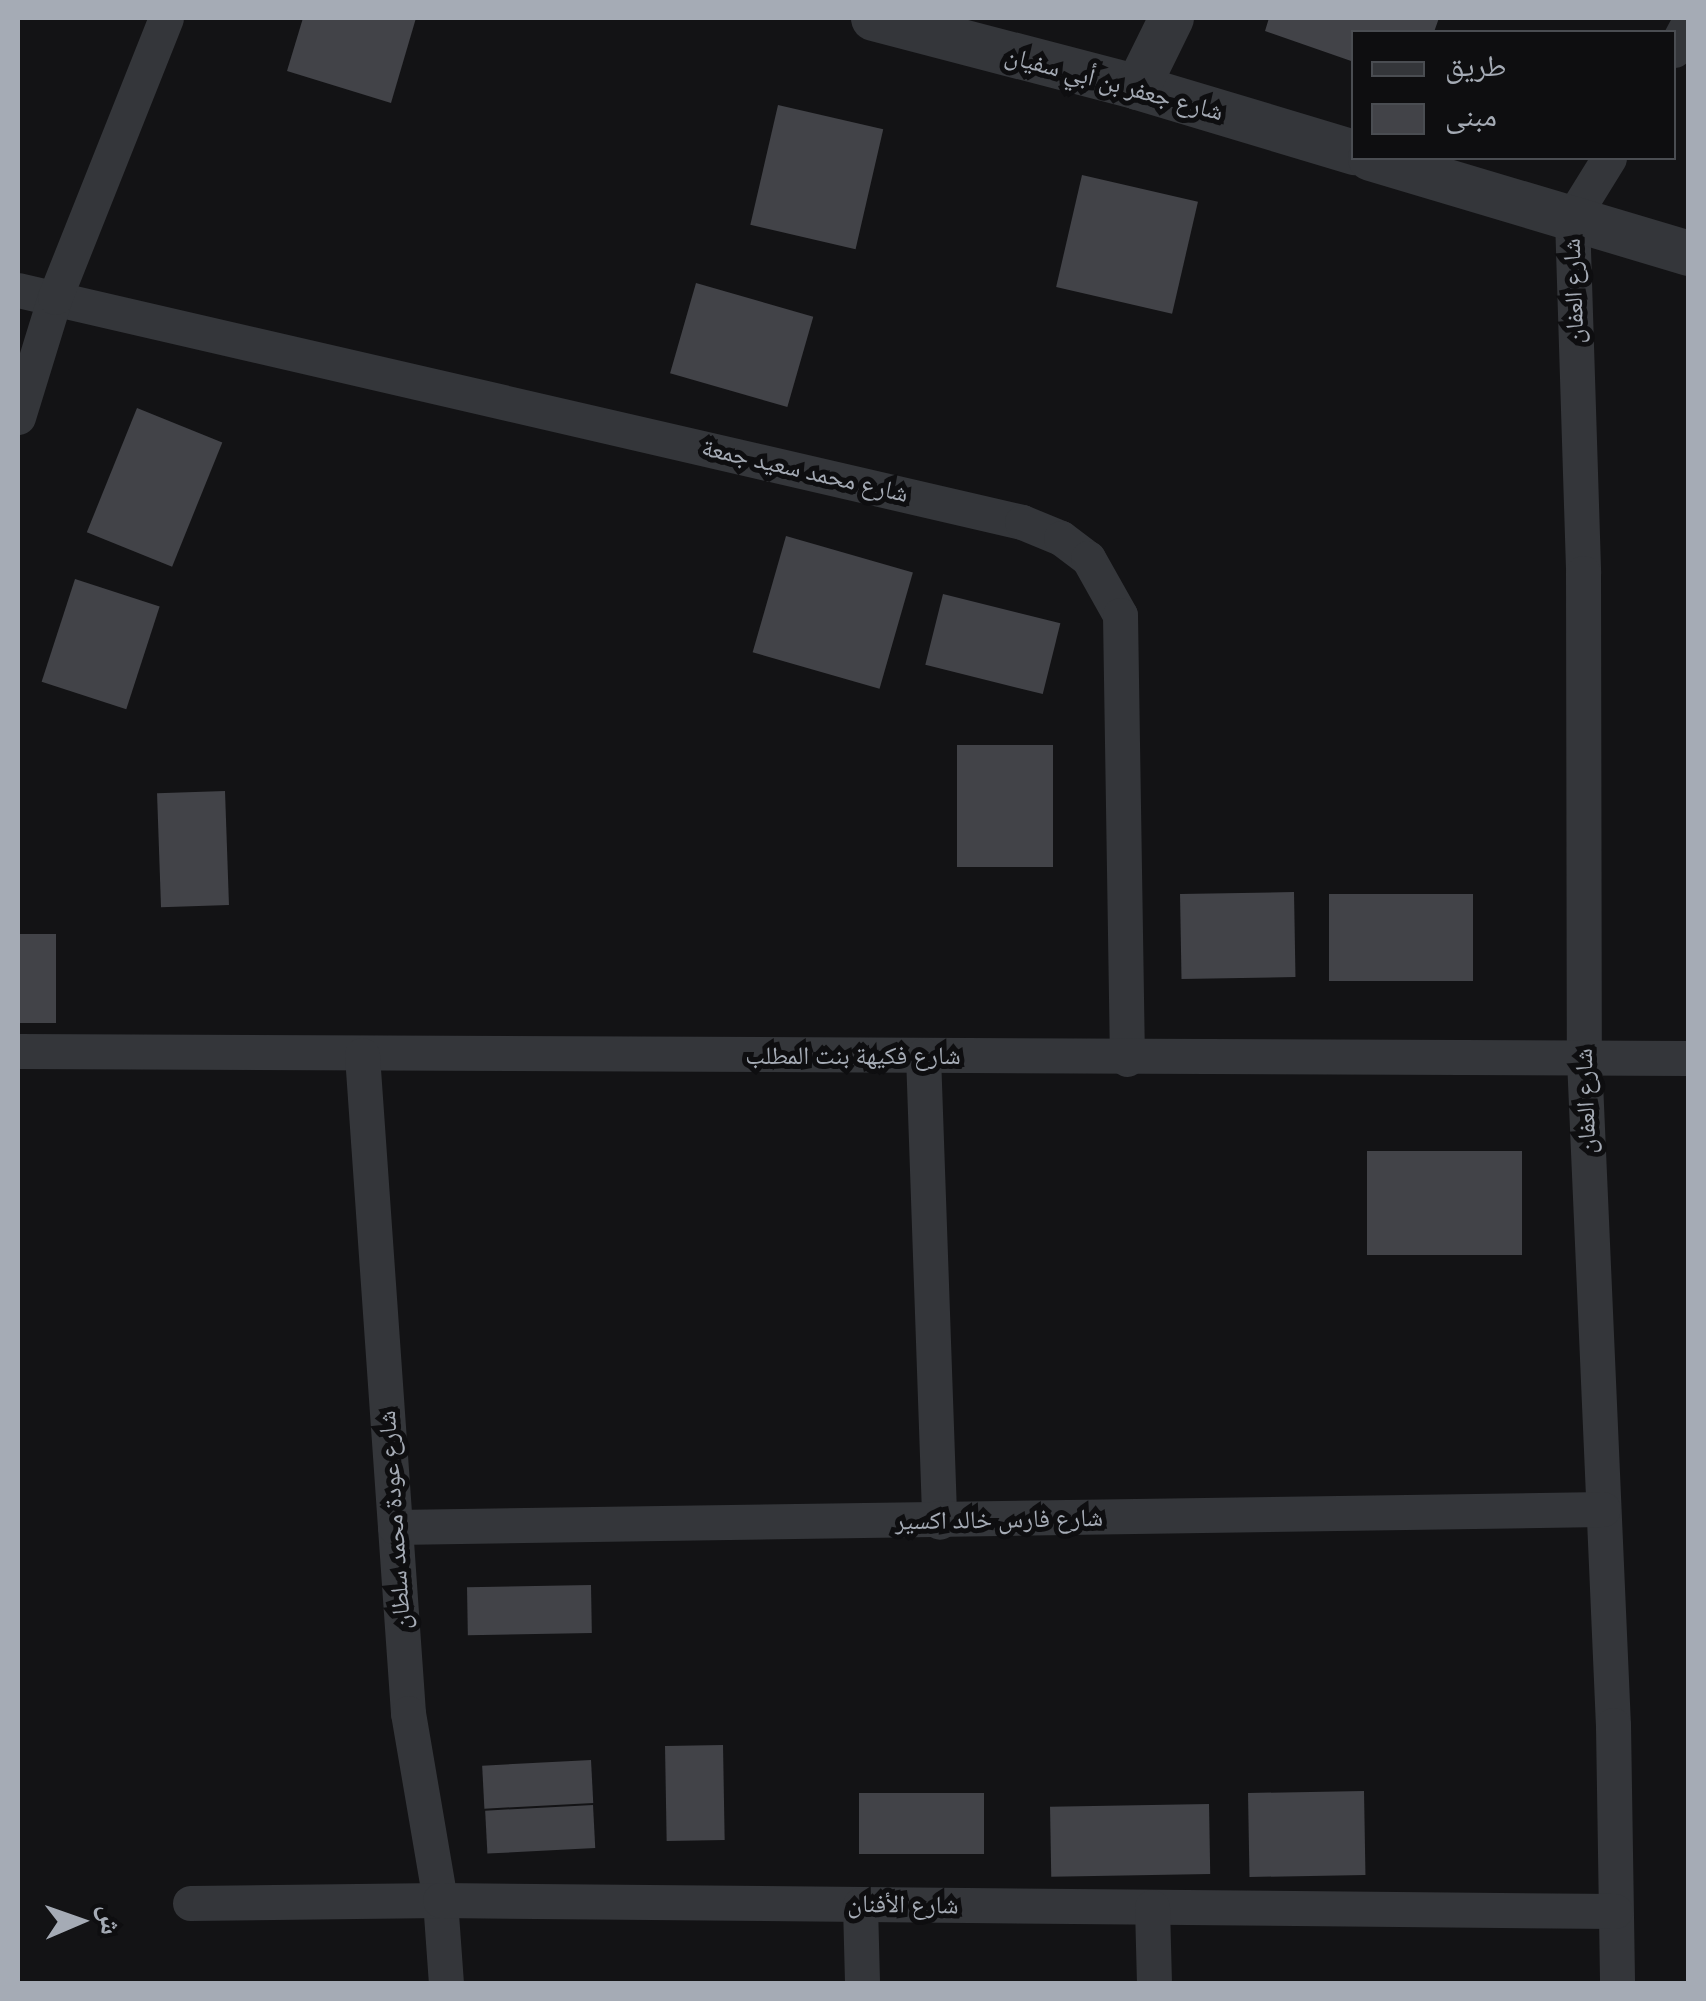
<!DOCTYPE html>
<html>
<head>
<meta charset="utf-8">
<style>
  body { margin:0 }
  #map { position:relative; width:1706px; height:2001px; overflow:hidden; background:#131315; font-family:"Fira Sans Condensed","Noto Naskh Arabic",sans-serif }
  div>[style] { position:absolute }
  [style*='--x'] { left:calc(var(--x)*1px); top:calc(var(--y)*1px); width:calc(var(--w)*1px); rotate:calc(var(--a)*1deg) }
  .building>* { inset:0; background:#424348; transform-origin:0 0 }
  .minor>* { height:35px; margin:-17.5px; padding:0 17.5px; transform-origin:17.5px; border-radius:17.5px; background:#34363a }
  .tertiary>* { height:45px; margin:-22.5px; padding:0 22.5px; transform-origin:22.5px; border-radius:22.5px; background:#34363a }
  span { translate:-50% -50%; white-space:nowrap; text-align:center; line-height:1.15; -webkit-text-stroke:10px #0e0e10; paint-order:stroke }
  .street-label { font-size:25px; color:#a5abb5 }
  .frame { position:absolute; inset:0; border:20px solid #a5abb5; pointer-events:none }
  .legend { position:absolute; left:1351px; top:30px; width:325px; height:130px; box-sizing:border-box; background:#0e0e10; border:2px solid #4a4d52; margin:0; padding:12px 18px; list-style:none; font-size:30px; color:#a5abb5 }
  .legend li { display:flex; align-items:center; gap:20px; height:50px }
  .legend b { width:50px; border:2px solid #4a4d52 }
  .north { position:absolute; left:30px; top:1871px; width:100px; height:100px; -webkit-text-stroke:8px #0e0e10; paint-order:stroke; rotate:88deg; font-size:28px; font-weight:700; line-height:40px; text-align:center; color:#a5abb5 }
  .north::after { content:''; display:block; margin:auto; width:35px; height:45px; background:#a5abb5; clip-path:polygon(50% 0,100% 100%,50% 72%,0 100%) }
</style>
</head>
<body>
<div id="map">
  <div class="building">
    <div style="clip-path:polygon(303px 18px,416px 18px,391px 103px,287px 71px)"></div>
    <div style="clip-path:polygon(1269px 18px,1439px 18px,1434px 32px,1354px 32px,1354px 62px,1265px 31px)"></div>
    <div style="left:778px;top:105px;width:108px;height:123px;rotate:13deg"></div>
    <div style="left:1082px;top:175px;width:119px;height:115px;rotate:13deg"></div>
    <div style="left:696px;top:283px;width:122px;height:94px;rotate:16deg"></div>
    <div style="left:137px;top:408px;width:92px;height:134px;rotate:22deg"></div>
    <div style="left:786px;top:536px;width:132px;height:121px;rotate:16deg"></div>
    <div style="left:75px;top:579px;width:89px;height:108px;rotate:18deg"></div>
    <div style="left:943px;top:594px;width:121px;height:73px;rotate:14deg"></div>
    <div style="left:957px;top:745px;width:96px;height:122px"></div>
    <div style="left:225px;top:791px;width:114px;height:68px;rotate:88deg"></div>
    <div style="left:1294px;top:892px;width:85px;height:114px;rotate:89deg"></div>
    <div style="left:1329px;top:894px;width:144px;height:87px"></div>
    <div style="left:18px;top:934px;width:38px;height:89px"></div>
    <div style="left:1367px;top:1151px;width:155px;height:104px"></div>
    <div style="left:591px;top:1585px;width:48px;height:124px;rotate:89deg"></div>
    <div style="left:723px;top:1745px;width:95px;height:58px;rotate:89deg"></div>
    <div style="left:591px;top:1760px;width:43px;height:109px;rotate:87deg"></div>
    <div style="left:1364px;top:1791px;width:84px;height:116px;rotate:89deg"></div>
    <div style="left:859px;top:1793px;width:125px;height:61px"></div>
    <div style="left:1209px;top:1804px;width:70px;height:159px;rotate:89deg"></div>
    <div style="left:593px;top:1805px;width:43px;height:108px;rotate:87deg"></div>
  </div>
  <div class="minor">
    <div style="--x:1674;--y:50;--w:30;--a:-62"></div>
    <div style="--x:1609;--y:158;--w:70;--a:121.7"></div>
    <div style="--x:1572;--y:218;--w:355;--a:88.2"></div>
    <div style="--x:1583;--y:573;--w:486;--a:89.9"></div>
    <div style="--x:1584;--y:1059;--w:667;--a:87.51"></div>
    <div style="--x:1613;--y:1725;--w:259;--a:89.1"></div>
    <div style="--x:18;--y:290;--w:1030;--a:13.01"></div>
    <div style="--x:1022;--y:522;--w:42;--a:22.3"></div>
    <div style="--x:1061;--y:538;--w:34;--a:37"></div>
    <div style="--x:1088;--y:558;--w:65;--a:60.7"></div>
    <div style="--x:1120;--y:615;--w:444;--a:89.1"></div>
    <div style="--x:18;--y:417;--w:126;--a:-72.9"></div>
    <div style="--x:55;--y:297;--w:300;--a:-68.3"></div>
    <div style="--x:18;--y:1051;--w:1670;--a:0.24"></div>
    <div style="--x:362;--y:1055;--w:660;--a:86"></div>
    <div style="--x:408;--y:1713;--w:190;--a:80.3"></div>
    <div style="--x:440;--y:1900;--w:84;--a:85.9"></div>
    <div style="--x:923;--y:1055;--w:467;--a:88"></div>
    <div style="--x:395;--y:1527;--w:1208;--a:-0.85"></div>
    <div style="--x:190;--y:1903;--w:250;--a:-0.7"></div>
    <div style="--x:440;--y:1900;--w:1175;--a:0.54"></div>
    <div style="--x:860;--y:1905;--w:79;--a:88.5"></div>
    <div style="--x:1152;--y:1907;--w:77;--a:88.5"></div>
  </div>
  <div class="tertiary">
    <div style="--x:873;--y:18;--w:273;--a:14.6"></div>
    <div style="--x:1137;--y:87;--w:227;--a:16.7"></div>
    <div style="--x:1137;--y:87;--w:77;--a:-63.8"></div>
    <div style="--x:1370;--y:158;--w:332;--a:16.6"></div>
  </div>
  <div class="street-label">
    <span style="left:1114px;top:84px;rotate:15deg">شارع جعفر بن أبي سفيان</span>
    <span style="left:1574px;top:291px;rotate:-92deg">شارع العفان</span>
    <span style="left:805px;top:471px;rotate:13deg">شارع محمد سعيد جمعة</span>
    <span style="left:853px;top:1056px">شارع فكيهة بنت المطلب</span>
    <span style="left:1586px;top:1101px;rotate:-92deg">شارع العفان</span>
    <span style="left:395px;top:1520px;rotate:-94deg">شارع عودة محمد سلطان</span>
    <span style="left:999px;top:1520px;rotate:-1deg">شارع فارس خالد اكسير</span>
    <span style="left:903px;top:1905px;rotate:1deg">شارع الأفنان</span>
  </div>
  <div class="frame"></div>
  <ul class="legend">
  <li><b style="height:12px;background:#34363a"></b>طريق</li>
  <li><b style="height:28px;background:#424348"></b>مبنى</li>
  </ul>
  <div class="north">ش</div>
</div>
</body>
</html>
